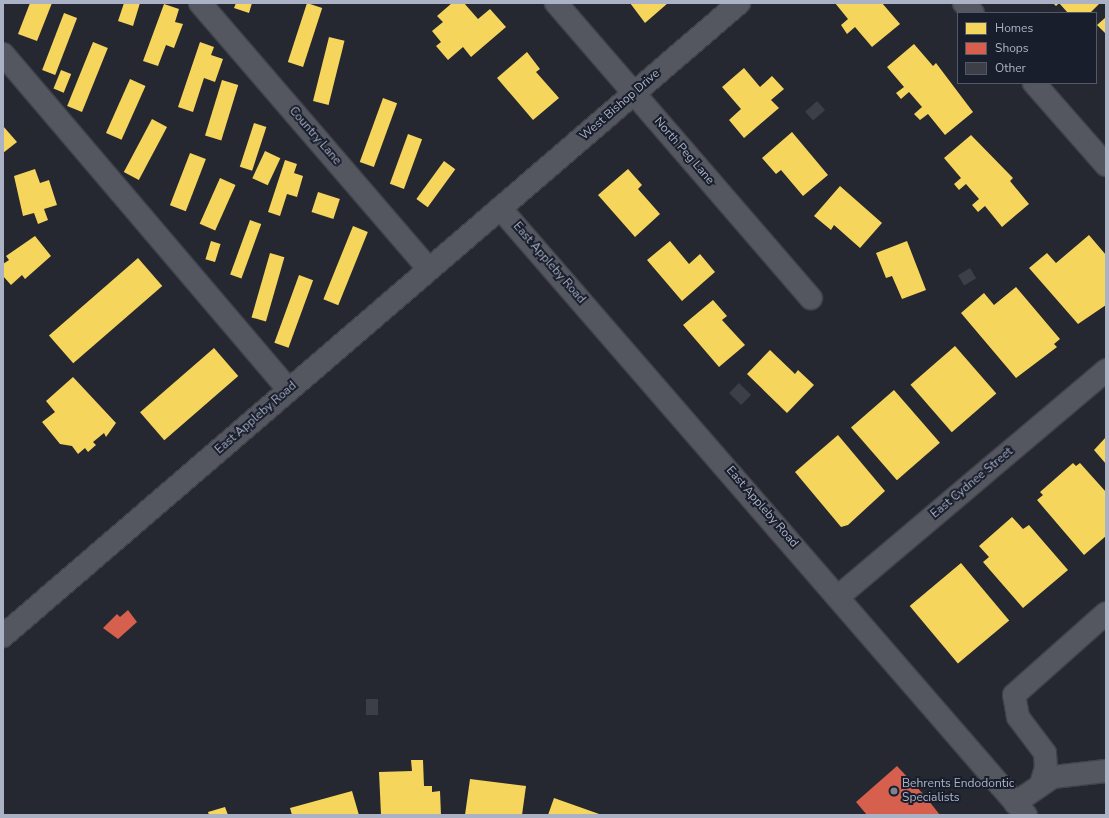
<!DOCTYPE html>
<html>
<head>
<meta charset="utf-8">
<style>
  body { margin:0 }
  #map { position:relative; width:1109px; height:818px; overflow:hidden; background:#252831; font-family:"Nunito Sans",sans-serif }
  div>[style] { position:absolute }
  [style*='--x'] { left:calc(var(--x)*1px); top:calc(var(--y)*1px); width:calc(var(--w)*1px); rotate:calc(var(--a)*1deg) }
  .homes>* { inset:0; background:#f6d55c; transform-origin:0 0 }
  .shops>* { inset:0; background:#d6604d }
  .building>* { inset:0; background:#3c3f48; transform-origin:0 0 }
  .roads { filter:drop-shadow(1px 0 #40434a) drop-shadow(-1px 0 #40434a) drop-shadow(0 1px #40434a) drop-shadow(0 -1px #40434a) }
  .minor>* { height:22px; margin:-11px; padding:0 11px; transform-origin:11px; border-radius:11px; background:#545660 }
  .dots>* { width:11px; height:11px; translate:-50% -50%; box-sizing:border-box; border:2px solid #181e2c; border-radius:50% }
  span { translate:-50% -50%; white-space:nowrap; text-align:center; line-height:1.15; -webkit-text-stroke:4px #181e2c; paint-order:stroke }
  .street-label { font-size:12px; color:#acb2c5 }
  .poi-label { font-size:12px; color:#acb2c5 }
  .left { translate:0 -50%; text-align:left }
  .frame { position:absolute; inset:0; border:4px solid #acb2c5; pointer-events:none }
  .legend { position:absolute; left:957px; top:12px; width:140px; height:72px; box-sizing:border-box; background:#181e2c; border:1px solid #535969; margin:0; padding:5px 7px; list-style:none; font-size:12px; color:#acb2c5 }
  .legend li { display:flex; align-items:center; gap:8px; height:20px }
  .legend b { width:20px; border:1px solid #535969 }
</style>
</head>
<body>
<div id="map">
  <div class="homes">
    <div style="clip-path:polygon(30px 3px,52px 3px,37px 41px,18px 34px)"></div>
    <div style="clip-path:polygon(124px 3px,140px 3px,133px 26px,118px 21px)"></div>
    <div style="clip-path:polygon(236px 3px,252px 3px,249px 13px,234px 8px)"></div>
    <div style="left:307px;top:3px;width:16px;height:62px;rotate:18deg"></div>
    <div style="clip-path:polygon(452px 3px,464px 3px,478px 19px,490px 9px,506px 27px,471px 57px,463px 47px,448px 60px,436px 46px,441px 42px,432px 31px,443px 22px,437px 16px)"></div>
    <div style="clip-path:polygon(630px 3px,668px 3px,645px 23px)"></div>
    <div style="clip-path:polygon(835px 3px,882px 3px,900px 24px,872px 47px,855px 27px,847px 34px,841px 25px,848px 19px)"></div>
    <div style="clip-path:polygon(1053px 3px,1100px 3px,1090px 13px,1068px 13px,1059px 3px,1056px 6px)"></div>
    <div style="clip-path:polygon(164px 4px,179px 9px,175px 22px,183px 24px,174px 48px,166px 45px,158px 66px,143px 61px)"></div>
    <div style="left:64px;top:13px;width:14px;height:61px;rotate:21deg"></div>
    <div style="clip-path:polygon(1106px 17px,1106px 34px,1097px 25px)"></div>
    <div style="left:329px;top:37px;width:16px;height:66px;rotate:14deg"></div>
    <div style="left:93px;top:42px;width:16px;height:69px;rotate:22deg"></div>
    <div style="clip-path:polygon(200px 42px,214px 47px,211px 55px,223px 59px,215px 82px,204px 78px,193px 112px,178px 107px)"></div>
    <div style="clip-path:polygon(914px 44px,933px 66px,936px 63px,973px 112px,945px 135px,928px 114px,920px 120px,914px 114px,922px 107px,909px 92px,901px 99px,896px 93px,904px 87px,887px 67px)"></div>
    <div style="clip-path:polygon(527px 52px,540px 69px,536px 72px,559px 98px,533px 120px,497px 78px)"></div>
    <div style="clip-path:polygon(744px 68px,760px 87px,772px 76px,784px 89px,771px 100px,779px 108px,744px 138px,729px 120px,741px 109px,722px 87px)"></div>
    <div style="left:61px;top:70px;width:11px;height:20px;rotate:22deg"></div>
    <div style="left:130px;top:79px;width:17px;height:59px;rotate:24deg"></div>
    <div style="left:222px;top:80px;width:17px;height:58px;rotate:17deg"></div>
    <div style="left:383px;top:98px;width:15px;height:68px;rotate:20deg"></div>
    <div style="left:152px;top:119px;width:17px;height:60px;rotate:28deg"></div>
    <div style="left:254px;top:123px;width:13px;height:46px;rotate:18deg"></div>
    <div style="clip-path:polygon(3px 126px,17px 142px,3px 153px)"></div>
    <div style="clip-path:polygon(792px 132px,828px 175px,803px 196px,781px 170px,776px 174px,762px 158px)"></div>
    <div style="left:408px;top:134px;width:15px;height:53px;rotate:20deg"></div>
    <div style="clip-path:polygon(971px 135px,1013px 178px,1010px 181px,1029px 204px,1002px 227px,985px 206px,978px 212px,972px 205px,979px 199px,966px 184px,959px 190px,954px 184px,961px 178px,944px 158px)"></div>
    <div style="left:265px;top:151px;width:17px;height:30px;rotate:25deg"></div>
    <div style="left:190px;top:153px;width:17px;height:56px;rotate:21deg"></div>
    <div style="clip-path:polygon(285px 160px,297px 164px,294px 173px,303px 176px,297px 197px,287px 194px,280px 216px,268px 212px)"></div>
    <div style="left:444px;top:161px;width:14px;height:47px;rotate:36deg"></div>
    <div style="clip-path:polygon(35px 169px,40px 183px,49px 180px,57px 205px,44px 209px,48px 220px,38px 224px,34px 213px,23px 216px,14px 176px)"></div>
    <div style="clip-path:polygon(628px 169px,642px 185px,638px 189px,660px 214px,635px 237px,598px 195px)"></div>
    <div style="left:220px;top:178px;width:17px;height:50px;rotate:24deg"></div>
    <div style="clip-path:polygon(840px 186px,882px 223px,860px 248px,834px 225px,831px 230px,814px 216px)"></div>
    <div style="left:318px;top:192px;width:23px;height:21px;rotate:18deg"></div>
    <div style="left:250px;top:220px;width:12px;height:58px;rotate:20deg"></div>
    <div style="left:353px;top:226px;width:16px;height:79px;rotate:22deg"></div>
    <div style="clip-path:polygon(1089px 235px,1106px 255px,1106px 305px,1078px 324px,1029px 268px,1047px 253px,1056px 263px)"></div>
    <div style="clip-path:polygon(35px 236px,51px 256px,25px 279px,22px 275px,11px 285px,3px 276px,3px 264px,9px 260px,6px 256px)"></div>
    <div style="left:211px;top:241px;width:10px;height:19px;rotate:17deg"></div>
    <div style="clip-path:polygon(670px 241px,689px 264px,700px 254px,715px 272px,682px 301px,647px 260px)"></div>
    <div style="clip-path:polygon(907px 241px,926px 290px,902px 299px,892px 276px,886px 278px,876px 253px)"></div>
    <div style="left:270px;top:253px;width:15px;height:67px;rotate:16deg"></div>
    <div style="left:138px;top:258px;width:37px;height:118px;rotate:49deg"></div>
    <div style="left:299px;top:275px;width:15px;height:72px;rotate:20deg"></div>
    <div style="clip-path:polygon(1016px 287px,1060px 339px,1054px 344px,1057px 347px,1016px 378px,961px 313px,984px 293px,994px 305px)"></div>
    <div style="clip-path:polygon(713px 300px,727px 316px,722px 320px,745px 345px,719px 367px,683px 325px)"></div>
    <div style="left:955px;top:346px;width:63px;height:59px;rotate:49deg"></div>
    <div style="left:214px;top:348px;width:37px;height:98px;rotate:49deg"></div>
    <div style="clip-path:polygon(770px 350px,795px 374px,798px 370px,814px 385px,787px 413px,747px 374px)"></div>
    <div style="clip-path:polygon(73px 377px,116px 423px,106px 437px,104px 433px,93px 442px,96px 445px,88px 452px,85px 448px,78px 454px,72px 446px,60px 444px,42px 422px,55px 412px,46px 401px)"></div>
    <div style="left:894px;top:390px;width:70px;height:57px;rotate:49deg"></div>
    <div style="clip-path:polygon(838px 435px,885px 491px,848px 525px,841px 527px,795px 472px)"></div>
    <div style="clip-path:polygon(1106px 437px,1106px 464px,1094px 450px)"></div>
    <div style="clip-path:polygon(1073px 463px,1076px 466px,1080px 463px,1106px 492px,1106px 536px,1084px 555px,1037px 500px,1043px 495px,1040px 492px)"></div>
    <div style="clip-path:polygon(1012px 517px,1023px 529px,1029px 525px,1068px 570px,1023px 608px,983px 562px,989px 557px,979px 546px)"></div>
    <div style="left:961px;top:563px;width:75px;height:67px;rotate:50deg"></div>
    <div style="clip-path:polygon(411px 760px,423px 760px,424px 786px,432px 786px,432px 792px,440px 791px,441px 815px,381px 815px,379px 772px,412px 771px)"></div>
    <div style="clip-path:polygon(470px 779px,526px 786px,522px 815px,465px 815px)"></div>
    <div style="clip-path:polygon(352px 791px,359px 815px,292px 815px,290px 808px)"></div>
    <div style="clip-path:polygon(554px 798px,602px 815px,548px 815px)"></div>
    <div style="clip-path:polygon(225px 807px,228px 815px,209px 815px,208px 812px)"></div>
  </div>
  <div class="shops">
    <div style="clip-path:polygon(128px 610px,137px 622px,118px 639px,103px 628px,117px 614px,120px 617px)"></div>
    <div style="clip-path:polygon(897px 766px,925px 796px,940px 815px,867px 815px,856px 802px)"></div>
  </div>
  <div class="building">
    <div style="left:817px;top:101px;width:12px;height:16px;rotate:48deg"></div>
    <div style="left:970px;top:268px;width:12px;height:14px;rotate:59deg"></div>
    <div style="left:739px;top:383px;width:17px;height:14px;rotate:45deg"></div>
    <div style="left:366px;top:699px;width:12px;height:16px"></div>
  </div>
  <div class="roads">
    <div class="minor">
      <div style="--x:200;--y:3;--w:351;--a:49.3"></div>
      <div style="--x:556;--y:3;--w:390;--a:49.2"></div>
      <div style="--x:964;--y:3;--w:13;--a:48"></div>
      <div style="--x:3;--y:54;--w:441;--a:49.6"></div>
      <div style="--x:1034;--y:83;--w:109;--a:48.7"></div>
      <div style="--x:500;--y:208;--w:803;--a:49.09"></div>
      <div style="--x:839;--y:596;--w:350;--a:-40.2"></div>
      <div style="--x:3;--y:636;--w:971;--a:-40.7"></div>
      <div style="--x:1041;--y:784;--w:17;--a:-73"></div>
      <div style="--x:1046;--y:768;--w:15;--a:-94"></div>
      <div style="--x:1045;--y:753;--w:45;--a:-126.9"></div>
      <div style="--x:1018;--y:717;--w:22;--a:-100"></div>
      <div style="--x:1014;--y:695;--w:123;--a:-41.7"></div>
      <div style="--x:1015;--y:803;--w:46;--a:-34.4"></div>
      <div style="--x:1053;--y:777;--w:53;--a:-6.5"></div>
    </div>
  </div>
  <div class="dots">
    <div style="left:894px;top:791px;background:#7d8291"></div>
  </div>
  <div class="street-label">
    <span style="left:620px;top:105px;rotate:-41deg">West Bishop Drive</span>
    <span style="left:315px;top:136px;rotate:49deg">Country Lane</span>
    <span style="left:684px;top:151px;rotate:49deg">North Peg Lane</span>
    <span style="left:549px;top:263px;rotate:49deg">East Appleby Road</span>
    <span style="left:256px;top:418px;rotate:-41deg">East Appleby Road</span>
    <span style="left:972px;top:483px;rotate:-40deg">East Cydnee Street</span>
    <span style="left:762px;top:507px;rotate:49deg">East Appleby Road</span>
  </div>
  <div class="poi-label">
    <span class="left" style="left:902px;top:791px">Behrents Endodontic<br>Specialists</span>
  </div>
  <div class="frame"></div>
  <ul class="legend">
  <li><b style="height:11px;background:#f6d55c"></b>Homes</li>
  <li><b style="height:11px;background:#d6604d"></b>Shops</li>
  <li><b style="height:11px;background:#3c3f48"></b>Other</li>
  </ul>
</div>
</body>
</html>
